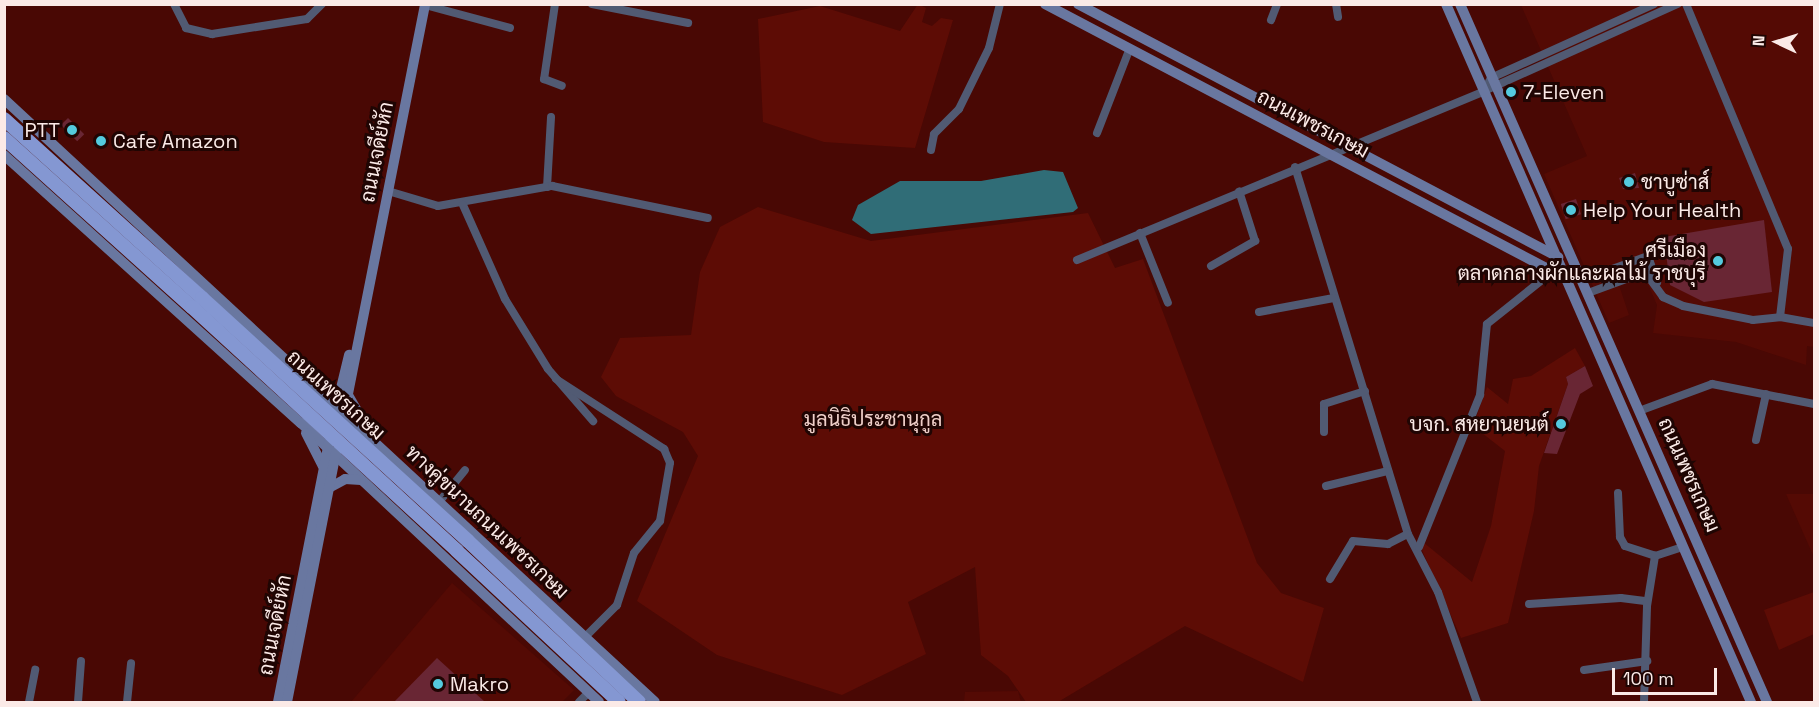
<!DOCTYPE html>
<html>
<head>
<meta charset="utf-8">
<style>
  body { margin:0 }
  #map { position:relative; width:1819px; height:707px; overflow:hidden; background:#490804; font-family:"Space Grotesk",Sarabun,sans-serif }
  div>[style] { position:absolute }
  [style*='--x'] { left:calc(var(--x)*1px); top:calc(var(--y)*1px); width:calc(var(--w)*1px); rotate:calc(var(--a)*1deg) }
  .built>* { inset:0; background:#540a04 }
  .green>* { inset:0; background:#5d0c05 }
  .water>* { inset:0; background:#306d77 }
  .building>* { inset:0; background:#692634; transform-origin:0 0 }
  .minor>* { height:8px; margin:-4px; padding:0 4px; transform-origin:4px; border-radius:4px; background:#515a73 }
  .secondary>* { height:10px; margin:-5px; padding:0 5px; transform-origin:5px; border-radius:5px; background:#6977a0 }
  .trunk>* { height:14px; margin:-7px; padding:0 7px; transform-origin:7px; border-radius:7px; background:#8497d2 }
  .trunk-bridge>* { height:14px; margin:-7px; padding:0 7px; transform-origin:7px; border-radius:7px; background:#8497d2 }
  .dots>* { width:16px; height:16px; translate:-50% -50%; box-sizing:border-box; border:3px solid #1f0503; border-radius:50% }
  span { translate:-50% -50%; white-space:nowrap; text-align:center; line-height:1.15; -webkit-text-stroke:6px #1f0503; paint-order:stroke }
  .poi-label { font-size:20px; color:#fbeae7 }
  .left { translate:0 -50%; text-align:left }
  .right { translate:-100% -50%; text-align:right }
  .street-label { font-size:20px; color:#fbeae7 }
  .park-label { font-size:20px; color:#efcfc9 }
  .frame { position:absolute; inset:0; border:6px solid #fbeae7; pointer-events:none }
  .north { position:absolute; left:1747px; top:12px; width:60px; height:60px; -webkit-text-stroke:4px #1f0503; paint-order:stroke; rotate:274deg; font-size:16px; font-weight:700; line-height:24px; text-align:center; color:#fbeae7 }
  .north::after { content:''; display:block; margin:auto; width:21px; height:27px; background:#fbeae7; clip-path:polygon(50% 0,100% 100%,50% 72%,0 100%) }
  .scale { position:absolute; left:1612px; top:668px; width:105px; height:27px; box-sizing:border-box; border:3px solid #fbeae7; border-top:0; padding-left:8px; font-size:18px; line-height:21px; white-space:nowrap; color:#fbeae7; -webkit-text-stroke:4px #1f0503; paint-order:stroke }
</style>
</head>
<body>
<div id="map">
  <div class="built">
    <div style="clip-path:polygon(1521px 5px,1814px 5px,1814px 347px,1807px 346px,1806px 365px,1736px 342px,1653px 333px,1657px 305px,1645px 277px,1619px 285px,1629px 315px,1609px 323px,1544px 174px,1587px 156px)"></div>
    <div style="clip-path:polygon(1786px 494px,1814px 494px,1814px 557px,1809px 546px)"></div>
    <div style="clip-path:polygon(452px 583px,574px 690px,562px 702px,351px 702px)"></div>
    <div style="clip-path:polygon(1018px 691px,1021px 702px,964px 702px,965px 692px)"></div>
  </div>
  <div class="green">
    <div style="clip-path:polygon(918px 4px,926px 8px,922px 22px,932px 26px,941px 18px,953px 20px,915px 148px,824px 142px,763px 122px,758px 19px,820px 6px,900px 31px)"></div>
    <div style="clip-path:polygon(758px 207px,871px 241px,1088px 213px,1115px 268px,1143px 259px,1257px 563px,1281px 593px,1324px 608px,1303px 682px,1185px 626px,1058px 702px,1026px 702px,1008px 676px,981px 655px,975px 567px,908px 602px,926px 654px,842px 695px,717px 655px,637px 601px,698px 456px,683px 432px,616px 396px,601px 377px,620px 338px,691px 335px,700px 272px,720px 227px)"></div>
    <div style="clip-path:polygon(1575px 348px,1585px 366px,1566px 377px,1568px 384px,1539px 466px,1534px 511px,1508px 623px,1461px 638px,1421px 548px,1423px 542px,1472px 582px,1491px 526px,1505px 451px,1473px 426px,1487px 387px,1508px 404px,1513px 379px,1531px 376px)"></div>
    <div style="clip-path:polygon(1814px 592px,1814px 634px,1779px 650px,1764px 610px)"></div>
  </div>
  <div class="water">
    <div style="clip-path:polygon(1044px 170px,1063px 172px,1078px 208px,1073px 212px,871px 234px,852px 220px,858px 205px,900px 181px,981px 181px)"></div>
  </div>
  <div class="building">
    <div style="left:68px;top:118px;width:23px;height:10px;rotate:45deg"></div>
    <div style="clip-path:polygon(1635px 173px,1639px 188px,1623px 189px,1619px 178px)"></div>
    <div style="left:1576px;top:199px;width:16px;height:16px;rotate:72deg"></div>
    <div style="clip-path:polygon(1764px 220px,1772px 292px,1704px 302px,1670px 285px,1664px 237px)"></div>
    <div style="clip-path:polygon(1585px 366px,1593px 386px,1580px 394px,1557px 454px,1544px 453px,1568px 384px,1566px 377px)"></div>
    <div style="clip-path:polygon(437px 658px,485px 702px,394px 702px)"></div>
  </div>
  <div class="minor">
    <div style="--x:174;--y:4;--w:27;--a:63"></div>
    <div style="--x:186;--y:28;--w:27;--a:13"></div>
    <div style="--x:212;--y:34;--w:96;--a:-9"></div>
    <div style="--x:307;--y:19;--w:21;--a:-45"></div>
    <div style="--x:555;--y:4;--w:76;--a:98.3"></div>
    <div style="--x:544;--y:79;--w:19;--a:21"></div>
    <div style="--x:592;--y:4;--w:98;--a:11.2"></div>
    <div style="--x:1336;--y:4;--w:13;--a:81"></div>
    <div style="--x:1686;--y:4;--w:265;--a:67.4"></div>
    <div style="--x:1788;--y:249;--w:68;--a:96.7"></div>
    <div style="--x:425;--y:5;--w:88;--a:15.1"></div>
    <div style="--x:1271;--y:20;--w:17;--a:-69"></div>
    <div style="--x:1484;--y:91;--w:15;--a:-62"></div>
    <div style="--x:1491;--y:78;--w:179;--a:-24.4"></div>
    <div style="--x:1097;--y:133;--w:91;--a:-68.8"></div>
    <div style="--x:931;--y:150;--w:16;--a:-79"></div>
    <div style="--x:934;--y:134;--w:35;--a:-45"></div>
    <div style="--x:959;--y:109;--w:68;--a:-63.8"></div>
    <div style="--x:989;--y:48;--w:45;--a:-76"></div>
    <div style="--x:1295;--y:167;--w:384;--a:72.9"></div>
    <div style="--x:1408;--y:534;--w:65;--a:62.7"></div>
    <div style="--x:1438;--y:592;--w:117;--a:70.5"></div>
    <div style="--x:547;--y:187;--w:70;--a:-86.7"></div>
    <div style="--x:388;--y:191;--w:52;--a:16.7"></div>
    <div style="--x:438;--y:206;--w:116;--a:-10"></div>
    <div style="--x:552;--y:186;--w:159;--a:11.6"></div>
    <div style="--x:463;--y:205;--w:103;--a:65.9"></div>
    <div style="--x:505;--y:299;--w:82;--a:58.4"></div>
    <div style="--x:548;--y:369;--w:69;--a:49.1"></div>
    <div style="--x:1140;--y:233;--w:75;--a:68.2"></div>
    <div style="--x:1077;--y:260;--w:441;--a:-22.5"></div>
    <div style="--x:1484;--y:91;--w:213;--a:-24.2"></div>
    <div style="--x:1211;--y:266;--w:51;--a:-29.6"></div>
    <div style="--x:1255;--y:241;--w:52;--a:-107.7"></div>
    <div style="--x:1582;--y:280;--w:70;--a:-20"></div>
    <div style="--x:1648;--y:256;--w:28;--a:71"></div>
    <div style="--x:1588;--y:293;--w:61;--a:-20.2"></div>
    <div style="--x:1645;--y:272;--w:31;--a:54"></div>
    <div style="--x:1663;--y:297;--w:22;--a:24"></div>
    <div style="--x:1683;--y:306;--w:71;--a:11.3"></div>
    <div style="--x:1753;--y:320;--w:27;--a:-6"></div>
    <div style="--x:1780;--y:317;--w:35;--a:10"></div>
    <div style="--x:1259;--y:312;--w:76;--a:-10.6"></div>
    <div style="--x:556;--y:379;--w:129;--a:32.9"></div>
    <div style="--x:664;--y:449;--w:15;--a:67"></div>
    <div style="--x:670;--y:463;--w:59;--a:99.8"></div>
    <div style="--x:660;--y:521;--w:41;--a:129.1"></div>
    <div style="--x:634;--y:553;--w:55;--a:108.1"></div>
    <div style="--x:617;--y:605;--w:45;--a:135"></div>
    <div style="--x:1639;--y:411;--w:78;--a:-20.3"></div>
    <div style="--x:1712;--y:384;--w:104;--a:11.1"></div>
    <div style="--x:1324;--y:432;--w:28;--a:-90"></div>
    <div style="--x:1324;--y:404;--w:43;--a:-17.6"></div>
    <div style="--x:1756;--y:440;--w:47;--a:-77.7"></div>
    <div style="--x:1326;--y:486;--w:64;--a:-13.6"></div>
    <div style="--x:1618;--y:493;--w:44;--a:87.4"></div>
    <div style="--x:1620;--y:537;--w:10;--a:61"></div>
    <div style="--x:1625;--y:546;--w:32;--a:18"></div>
    <div style="--x:1655;--y:556;--w:29;--a:-18"></div>
    <div style="--x:439;--y:502;--w:41;--a:-50.9"></div>
    <div style="--x:1419;--y:547;--w:164;--a:-68.1"></div>
    <div style="--x:1480;--y:395;--w:71;--a:-84.4"></div>
    <div style="--x:1487;--y:324;--w:83;--a:-38.7"></div>
    <div style="--x:1330;--y:579;--w:44;--a:-58.8"></div>
    <div style="--x:1353;--y:541;--w:35;--a:5"></div>
    <div style="--x:1388;--y:544;--w:22;--a:-27"></div>
    <div style="--x:1529;--y:604;--w:92;--a:-3.7"></div>
    <div style="--x:1621;--y:598;--w:26;--a:7"></div>
    <div style="--x:1584;--y:670;--w:64;--a:-8.1"></div>
    <div style="--x:29;--y:702;--w:33;--a:-79"></div>
    <div style="--x:78;--y:702;--w:41;--a:-85.8"></div>
    <div style="--x:127;--y:702;--w:39;--a:-84"></div>
    <div style="--x:579;--y:702;--w:13;--a:-45"></div>
    <div style="--x:1644;--y:702;--w:96;--a:-88.2"></div>
    <div style="--x:1647;--y:606;--w:51;--a:-80.9"></div>
  </div>
  <div class="secondary">
    <div style="--x:1045;--y:4;--w:590;--a:27.78"></div>
    <div style="--x:1078;--y:4;--w:543;--a:27.79"></div>
    <div style="--x:1446;--y:4;--w:762;--a:66.4"></div>
    <div style="--x:1460;--y:4;--w:763;--a:66.26"></div>
    <div style="--x:4;--y:99;--w:887;--a:42.81"></div>
    <div style="--x:4;--y:155;--w:400;--a:42.1"></div>
    <div style="--x:301;--y:423;--w:408;--a:43.1"></div>
    <div style="--x:348;--y:395;--w:38;--a:60"></div>
    <div style="--x:335;--y:413;--w:60;--a:-76.4"></div>
    <div style="--x:343;--y:419;--w:423;--a:-78.8"></div>
    <div style="--x:306;--y:433;--w:37;--a:63"></div>
    <div style="--x:329;--y:488;--w:18;--a:-29"></div>
    <div style="--x:345;--y:479;--w:16;--a:4"></div>
    <div style="--x:278;--y:702;--w:264;--a:-78.9"></div>
    <div style="--x:287;--y:702;--w:255;--a:-78.9"></div>
  </div>
  <div class="trunk">
    <div style="--x:4;--y:119;--w:267;--a:42.1"></div>
    <div style="--x:4;--y:138;--w:253;--a:42"></div>
    <div style="--x:468;--y:541;--w:235;--a:43.3"></div>
    <div style="--x:457;--y:551;--w:221;--a:43"></div>
  </div>
  <div class="trunk-bridge">
    <div style="--x:202;--y:298;--w:360;--a:42.4"></div>
    <div style="--x:192;--y:307;--w:360;--a:42.6"></div>
  </div>
  <div class="dots">
    <div style="left:1511px;top:92px;background:#54cade"></div>
    <div style="left:72px;top:130px;background:#54cade"></div>
    <div style="left:101px;top:141px;background:#54cade"></div>
    <div style="left:1629px;top:182px;background:#54cade"></div>
    <div style="left:1571px;top:210px;background:#54cade"></div>
    <div style="left:1718px;top:261px;background:#54cade"></div>
    <div style="left:1561px;top:424px;background:#54cade"></div>
    <div style="left:438px;top:684px;background:#54cade"></div>
  </div>
  <div class="poi-label">
    <span class="left" style="left:1523px;top:92px">7-Eleven</span>
    <span class="right" style="left:60px;top:130px">PTT</span>
    <span class="left" style="left:113px;top:141px">Cafe Amazon</span>
    <span class="left" style="left:1641px;top:182px">ชาบูซ่าส์</span>
    <span class="left" style="left:1583px;top:210px">Help Your Health</span>
    <span class="right" style="left:1706px;top:262px">ศรีเมือง<br>ตลาดกลางผักและผลไม้ ราชบุรี</span>
    <span class="right" style="left:1549px;top:424px">บจก. สหยานยนต์</span>
    <span class="left" style="left:450px;top:684px">Makro</span>
  </div>
  <div class="street-label">
    <span style="left:1313px;top:124px;rotate:28deg">ถนนเพชรเกษม</span>
    <span style="left:377px;top:152px;rotate:-79deg">ถนนเจดีย์หัก</span>
    <span style="left:336px;top:395px;rotate:42deg">ถนนเพชรเกษม</span>
    <span style="left:1689px;top:475px;rotate:66deg">ถนนเพชรเกษม</span>
    <span style="left:487px;top:522px;rotate:43deg">ทางคู่ขนานถนนเพชรเกษม</span>
    <span style="left:275px;top:625px;rotate:-79deg">ถนนเจดีย์หัก</span>
  </div>
  <div class="park-label">
    <span style="left:873px;top:419px">มูลนิธิประชานุกูล</span>
  </div>
  <div class="frame"></div>
  <div class="north">N</div>
  <div class="scale">100 m</div>
</div>
</body>
</html>
